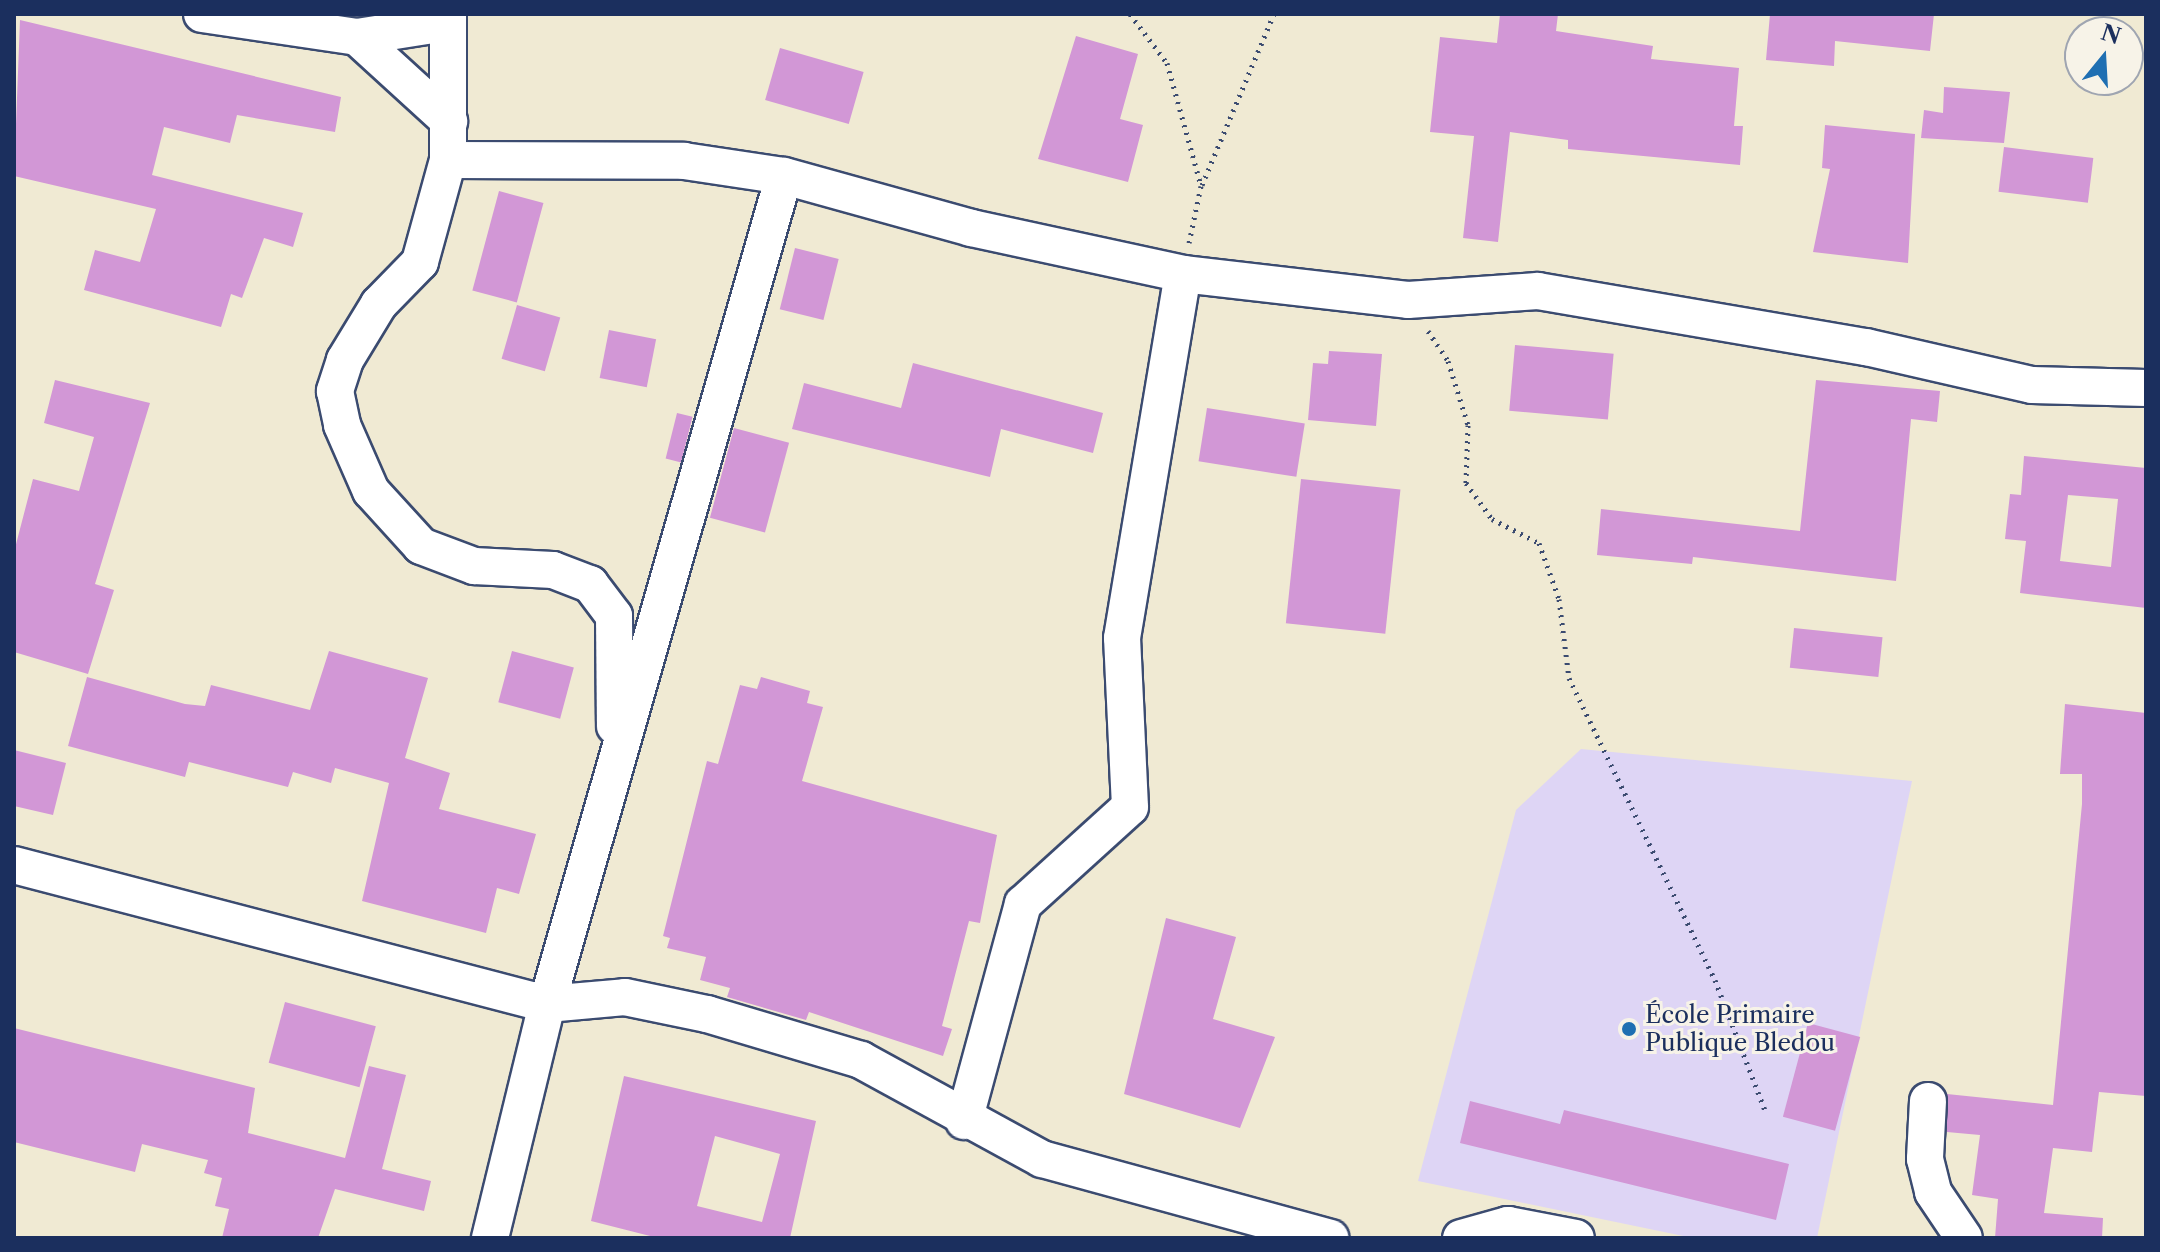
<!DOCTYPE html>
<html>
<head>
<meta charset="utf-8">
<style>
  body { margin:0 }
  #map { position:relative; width:2160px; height:1252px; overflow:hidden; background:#f0ead3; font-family:"Libre Caslon Text",serif }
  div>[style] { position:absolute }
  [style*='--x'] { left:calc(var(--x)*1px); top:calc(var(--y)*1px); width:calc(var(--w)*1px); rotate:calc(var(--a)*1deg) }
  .built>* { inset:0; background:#ded5f5 }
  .building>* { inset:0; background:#d297d6; transform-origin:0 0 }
  .path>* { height:5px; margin-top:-2.5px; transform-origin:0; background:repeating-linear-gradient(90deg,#3b4b70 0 2px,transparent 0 8px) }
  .roads { filter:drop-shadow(2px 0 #3b4b70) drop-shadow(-2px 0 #3b4b70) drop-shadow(0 2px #3b4b70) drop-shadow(0 -2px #3b4b70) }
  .minor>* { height:36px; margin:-18px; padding:0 18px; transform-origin:18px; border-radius:18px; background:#fff }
  .dots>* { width:22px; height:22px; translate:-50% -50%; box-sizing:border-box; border:4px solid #f7f3e8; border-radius:50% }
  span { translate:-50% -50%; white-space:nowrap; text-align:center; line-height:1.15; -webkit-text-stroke:6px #f7f3e8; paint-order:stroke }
  .poi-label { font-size:24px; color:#1b2f5e }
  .left { translate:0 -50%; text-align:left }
  .frame { position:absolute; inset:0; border:16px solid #1b2f5e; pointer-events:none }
  .north { position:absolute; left:2064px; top:16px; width:80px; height:80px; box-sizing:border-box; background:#f7f3e8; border:2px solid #9fa5b1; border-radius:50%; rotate:18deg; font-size:22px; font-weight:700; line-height:32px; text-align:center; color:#1b2f5e }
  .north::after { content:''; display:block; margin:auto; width:28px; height:36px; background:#1f6fb2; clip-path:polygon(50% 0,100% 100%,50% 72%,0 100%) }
</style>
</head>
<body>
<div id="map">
  <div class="built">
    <div style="clip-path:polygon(1581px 749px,1912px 781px,1817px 1238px,1693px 1238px,1418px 1181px,1516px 810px)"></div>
  </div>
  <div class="building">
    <div style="clip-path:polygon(1500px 14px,1558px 14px,1556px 31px,1653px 46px,1651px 59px,1739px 68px,1734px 126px,1743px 126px,1740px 165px,1568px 149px,1568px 140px,1510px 132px,1498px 242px,1463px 238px,1474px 136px,1430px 132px,1440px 37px,1497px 43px)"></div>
    <div style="clip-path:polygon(1770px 14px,1934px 14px,1930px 51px,1835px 41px,1834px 66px,1766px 60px)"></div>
    <div style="clip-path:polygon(20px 20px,341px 97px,335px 132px,237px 115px,230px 143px,164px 127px,152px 175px,303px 213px,293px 247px,264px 238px,242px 298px,231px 294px,221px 327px,84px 290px,95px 250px,140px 262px,156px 209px,14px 176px)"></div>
    <div style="clip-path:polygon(1076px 36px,1138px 54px,1120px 119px,1143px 125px,1128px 182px,1038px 159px)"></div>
    <div style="left:780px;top:48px;width:87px;height:54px;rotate:16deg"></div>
    <div style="clip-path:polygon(1944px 87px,2010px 92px,2004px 143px,1921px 138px,1924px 110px,1943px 113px)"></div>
    <div style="clip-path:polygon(1825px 125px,1915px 134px,1908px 263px,1813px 252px,1830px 169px,1822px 168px)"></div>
    <div style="left:2004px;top:147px;width:90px;height:45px;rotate:7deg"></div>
    <div style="left:499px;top:191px;width:46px;height:103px;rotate:15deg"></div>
    <div style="left:795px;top:248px;width:45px;height:63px;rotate:14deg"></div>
    <div style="left:517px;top:305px;width:45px;height:56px;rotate:16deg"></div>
    <div style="left:609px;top:330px;width:48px;height:49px;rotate:11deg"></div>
    <div style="left:1515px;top:345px;width:99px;height:66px;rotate:5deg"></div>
    <div style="clip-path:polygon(1329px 351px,1382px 354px,1376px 426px,1308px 420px,1313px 363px,1328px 364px)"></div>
    <div style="clip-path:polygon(913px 363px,1103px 413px,1093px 453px,1001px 429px,990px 477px,792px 429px,804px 383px,901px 408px)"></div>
    <div style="clip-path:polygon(55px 380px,150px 403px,95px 584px,114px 590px,88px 674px,14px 652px,14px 552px,33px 479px,79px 491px,94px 437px,44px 423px)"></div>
    <div style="clip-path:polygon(1816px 380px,1940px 391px,1937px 422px,1911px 419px,1896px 581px,1693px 557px,1692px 564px,1597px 555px,1601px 509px,1800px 531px)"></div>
    <div style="left:1207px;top:408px;width:99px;height:54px;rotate:9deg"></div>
    <div style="left:677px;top:413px;width:16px;height:47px;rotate:14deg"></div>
    <div style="left:734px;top:428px;width:57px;height:93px;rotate:15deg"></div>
    <div style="clip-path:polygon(evenodd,2024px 456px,2146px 468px,2146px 608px,2020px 593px,2026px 541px,2005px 539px,2010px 494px,2021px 495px,2024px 456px,2068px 495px,2118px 499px,2111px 567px,2060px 561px,2068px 495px)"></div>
    <div style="left:1301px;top:479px;width:100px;height:145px;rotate:6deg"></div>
    <div style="left:1794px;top:628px;width:89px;height:40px;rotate:6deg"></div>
    <div style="clip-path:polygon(329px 651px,428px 678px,405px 758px,450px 773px,439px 809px,536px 834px,519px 894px,497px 888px,486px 933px,362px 901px,389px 783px,335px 768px,331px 783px,293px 772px,288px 787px,189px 762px,185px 777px,68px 746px,87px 677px,185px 704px,205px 706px,211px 685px,310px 710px)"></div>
    <div style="left:512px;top:651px;width:64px;height:53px;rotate:15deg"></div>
    <div style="clip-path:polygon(761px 677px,810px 691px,807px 703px,823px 707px,802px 781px,997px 835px,980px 923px,969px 921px,942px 1026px,952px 1029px,943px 1056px,809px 1012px,806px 1020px,727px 997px,730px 988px,700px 980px,706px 957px,667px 948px,670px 938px,663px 936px,707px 761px,718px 764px,740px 685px,757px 689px)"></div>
    <div style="clip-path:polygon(2065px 704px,2146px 713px,2146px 1096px,2099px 1092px,2092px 1152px,2053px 1148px,2044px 1213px,2103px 1218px,2102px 1238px,1995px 1238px,1998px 1199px,1972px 1195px,1980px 1135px,1947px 1132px,1947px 1094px,2053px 1105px,2082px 804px,2082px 774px,2060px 774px)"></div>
    <div style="clip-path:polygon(14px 750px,66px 763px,53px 815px,14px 806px)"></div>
    <div style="clip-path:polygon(1166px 918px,1236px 937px,1213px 1019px,1275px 1037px,1240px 1128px,1124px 1094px)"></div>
    <div style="left:285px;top:1002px;width:94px;height:63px;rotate:15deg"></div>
    <div style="left:1808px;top:1023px;width:54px;height:97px;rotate:15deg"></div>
    <div style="clip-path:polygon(14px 1028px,255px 1088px,248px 1133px,345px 1158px,369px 1066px,406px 1075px,382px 1169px,431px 1181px,424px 1211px,335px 1189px,318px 1238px,222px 1238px,229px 1209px,215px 1206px,222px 1178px,204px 1173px,208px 1160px,142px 1144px,135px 1172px,14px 1142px)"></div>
    <div style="clip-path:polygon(evenodd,624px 1076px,816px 1121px,790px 1238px,658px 1238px,591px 1221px,624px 1076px,715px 1136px,780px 1154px,762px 1222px,697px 1206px,715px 1136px)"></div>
    <div style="clip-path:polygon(1470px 1101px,1560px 1124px,1564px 1110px,1789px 1164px,1776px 1220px,1460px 1143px)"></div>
  </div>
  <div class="path">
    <div style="--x:1130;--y:14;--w:61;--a:52.9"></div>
    <div style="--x:1167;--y:63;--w:128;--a:74.5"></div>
    <div style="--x:1201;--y:186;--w:58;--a:101.9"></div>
    <div style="--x:1202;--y:185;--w:186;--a:-67.2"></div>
    <div style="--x:1428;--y:331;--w:36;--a:56"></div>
    <div style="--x:1448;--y:361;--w:67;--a:72.6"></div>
    <div style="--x:1468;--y:425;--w:58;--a:92"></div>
    <div style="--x:1466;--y:483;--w:44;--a:54.2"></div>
    <div style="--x:1492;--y:519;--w:53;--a:27.1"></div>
    <div style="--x:1539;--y:543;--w:59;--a:70.3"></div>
    <div style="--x:1559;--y:599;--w:80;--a:82.8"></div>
    <div style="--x:1569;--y:678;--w:335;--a:64.2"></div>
    <div style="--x:1715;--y:980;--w:139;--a:69"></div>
  </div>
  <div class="roads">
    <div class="minor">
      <div style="--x:202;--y:14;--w:157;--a:8.4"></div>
      <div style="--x:357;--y:37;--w:90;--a:-8.9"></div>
      <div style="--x:448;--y:14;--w:146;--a:90"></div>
      <div style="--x:448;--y:160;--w:106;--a:105.4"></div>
      <div style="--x:420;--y:262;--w:59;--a:134.3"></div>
      <div style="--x:379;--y:304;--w:66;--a:121.3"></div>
      <div style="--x:345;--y:360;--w:33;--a:108"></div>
      <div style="--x:335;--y:391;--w:35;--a:78"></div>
      <div style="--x:342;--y:425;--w:72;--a:66.3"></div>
      <div style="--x:371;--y:491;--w:74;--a:47.7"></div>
      <div style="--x:421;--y:546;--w:57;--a:20.7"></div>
      <div style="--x:474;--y:566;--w:79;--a:2.9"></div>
      <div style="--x:553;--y:570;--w:40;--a:21"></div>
      <div style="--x:590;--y:584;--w:40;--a:53"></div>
      <div style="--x:614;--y:616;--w:110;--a:89.5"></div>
      <div style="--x:357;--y:37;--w:125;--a:42.4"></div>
      <div style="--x:448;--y:160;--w:236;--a:0.2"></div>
      <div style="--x:684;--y:161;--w:101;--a:8.5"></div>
      <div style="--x:784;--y:176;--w:194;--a:15.5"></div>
      <div style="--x:971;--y:228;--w:217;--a:12.2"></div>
      <div style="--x:1183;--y:274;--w:226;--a:6.6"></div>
      <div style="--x:1408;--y:300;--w:130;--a:-4"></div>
      <div style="--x:1538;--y:291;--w:333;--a:9.7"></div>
      <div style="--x:1866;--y:347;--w:170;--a:12.9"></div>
      <div style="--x:2032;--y:385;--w:114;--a:1.5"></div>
      <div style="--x:14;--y:865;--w:551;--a:14.62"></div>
      <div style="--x:547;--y:1004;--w:78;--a:-5.1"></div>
      <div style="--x:625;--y:997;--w:84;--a:11.7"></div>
      <div style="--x:707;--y:1014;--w:161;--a:16.6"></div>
      <div style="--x:861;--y:1060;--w:206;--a:28.7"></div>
      <div style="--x:1042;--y:1159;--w:299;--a:15.3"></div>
      <div style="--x:1928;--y:1101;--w:58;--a:93"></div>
      <div style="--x:1925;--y:1159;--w:34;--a:76"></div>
      <div style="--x:1933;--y:1192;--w:55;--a:56"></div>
      <div style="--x:964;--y:1121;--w:225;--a:-74.8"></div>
      <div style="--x:1023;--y:904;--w:144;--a:-42.2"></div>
      <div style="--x:1130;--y:807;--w:169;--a:-92.7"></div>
      <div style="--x:1122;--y:638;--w:369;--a:-80.5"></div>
      <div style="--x:490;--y:1238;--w:241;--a:-76.3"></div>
      <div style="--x:547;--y:1004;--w:861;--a:-74.03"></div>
      <div style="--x:1461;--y:1238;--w:49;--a:-15.5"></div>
      <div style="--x:1508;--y:1225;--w:69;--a:10.8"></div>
    </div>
  </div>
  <div class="dots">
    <div style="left:1629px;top:1029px;background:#1f6fb2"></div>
  </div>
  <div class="poi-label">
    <span class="left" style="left:1645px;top:1029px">École Primaire<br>Publique Bledou</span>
  </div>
  <div class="frame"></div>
  <div class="north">N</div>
</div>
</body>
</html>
